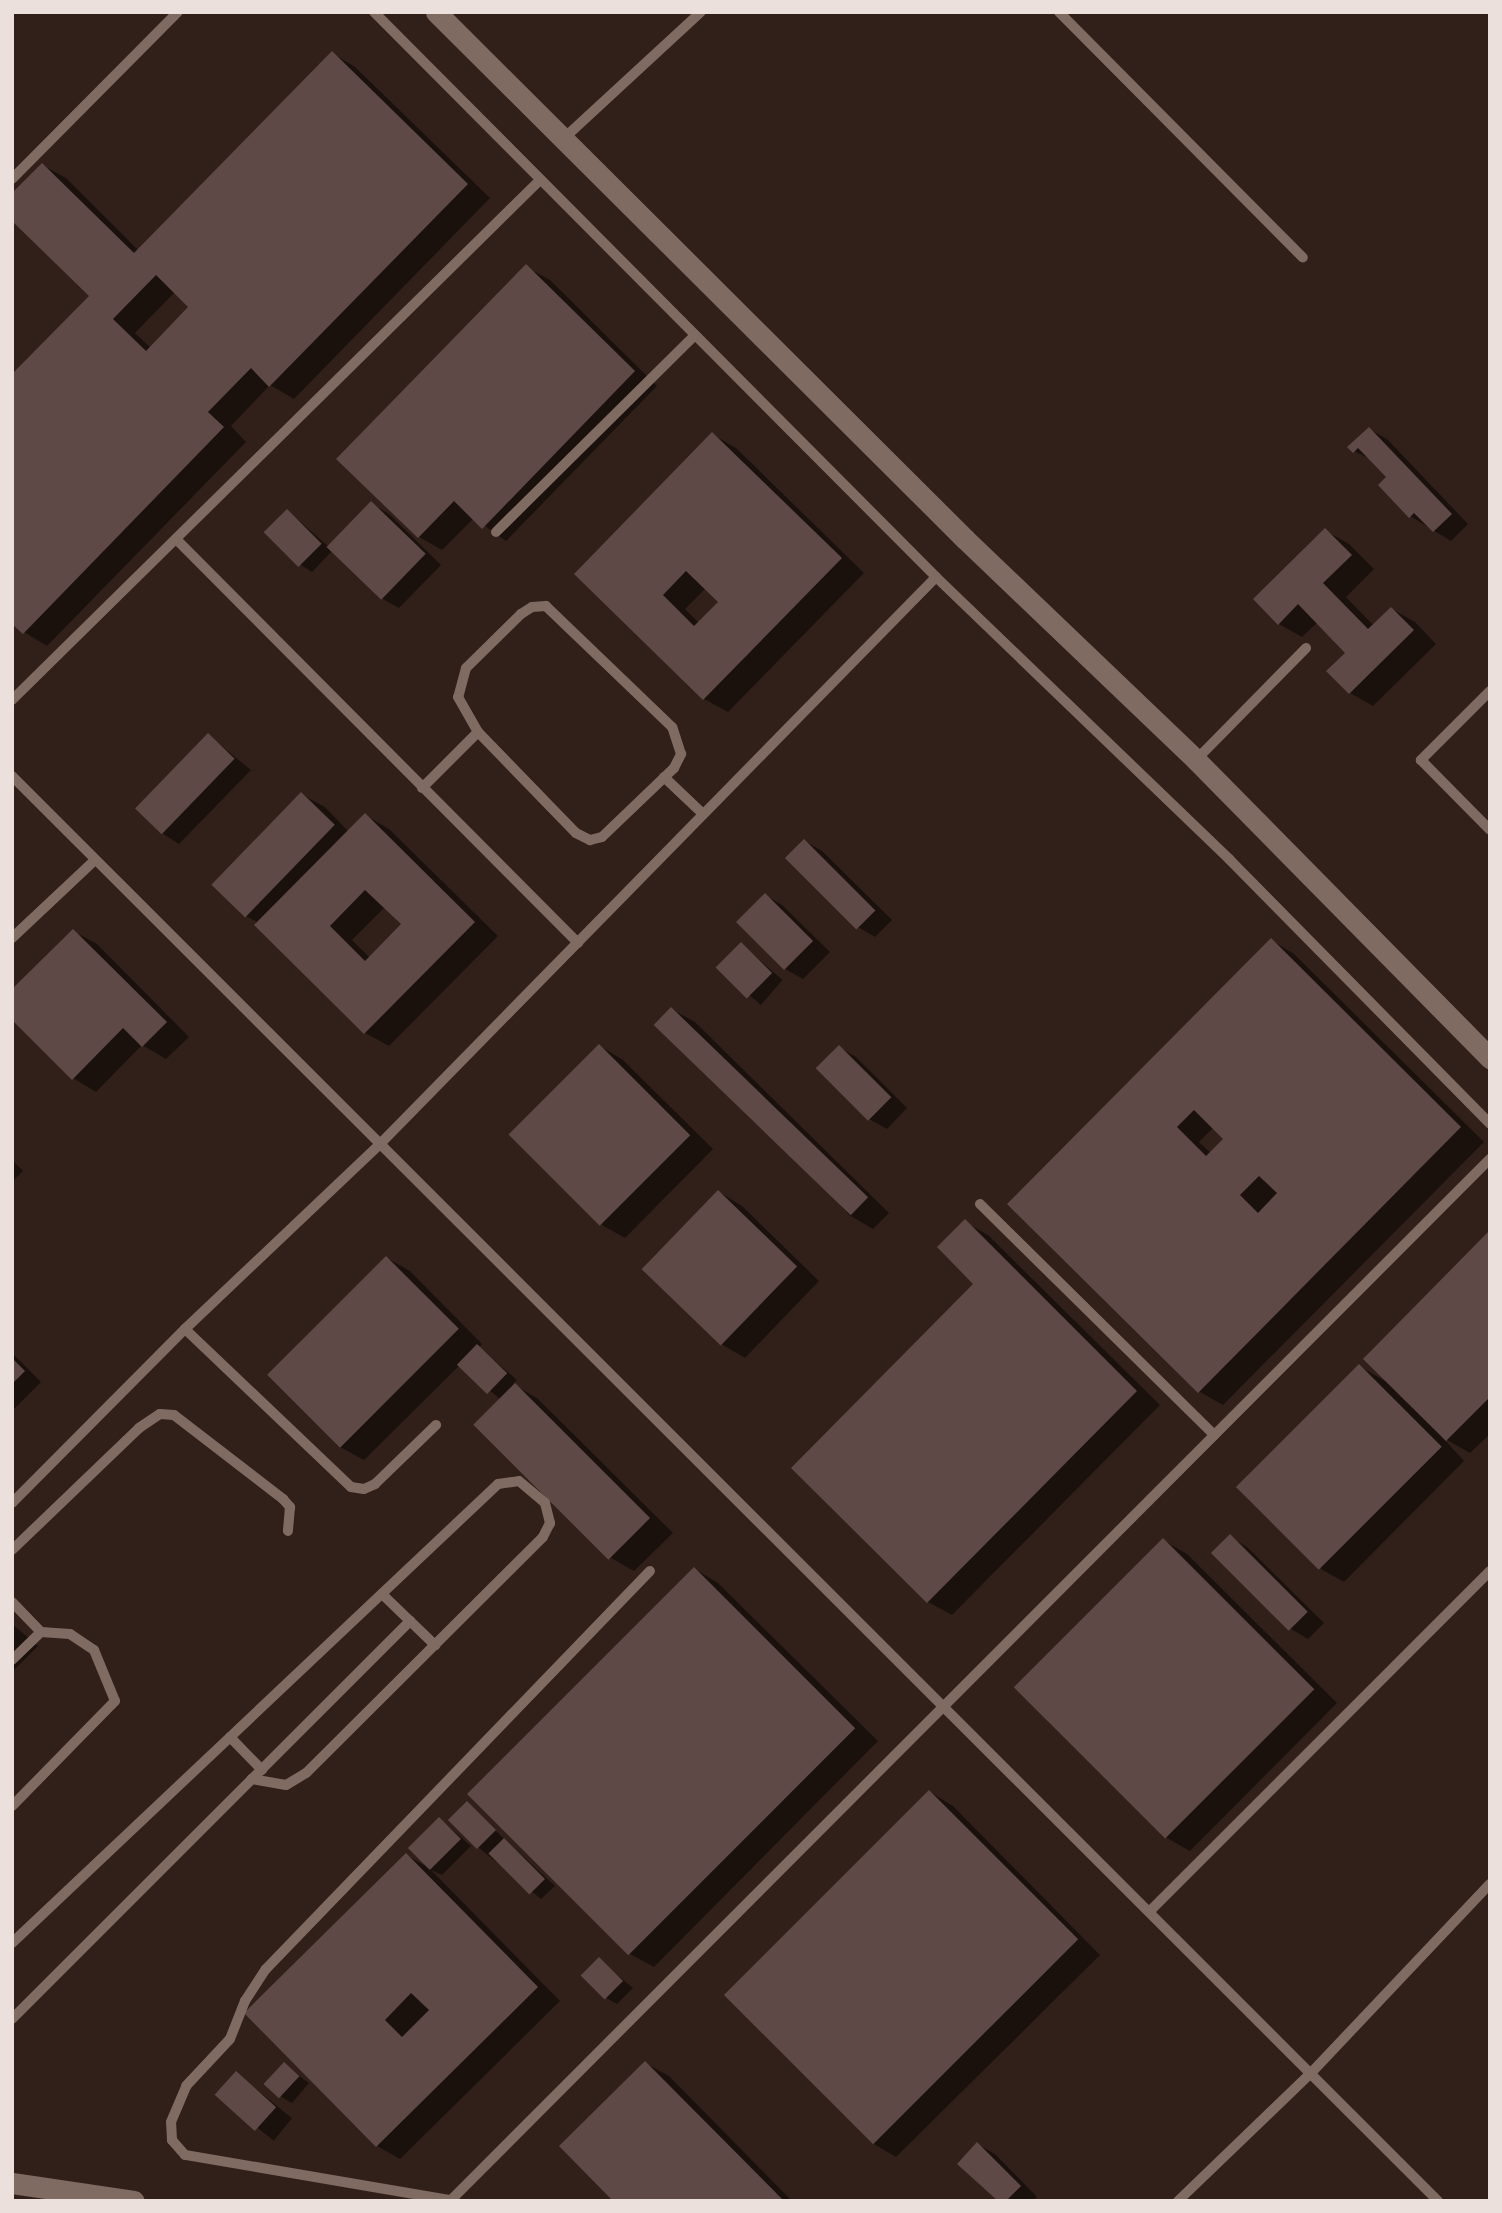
<!DOCTYPE html>
<html>
<head>
<meta charset="utf-8">
<style>
  body { margin:0 }
  #map { position:relative; width:1502px; height:2213px; overflow:hidden; background:#312019; font-family:Inter,sans-serif }
  div>[style] { position:absolute }
  [style*='--x'] { left:calc(var(--x)*1px); top:calc(var(--y)*1px); width:calc(var(--w)*1px); rotate:calc(var(--a)*1deg) }
  .shadow>* { inset:0; background:#0007; transform-origin:0 0 }
  .building>* { inset:0; background:#5e4947; transform-origin:0 0 }
  .service>* { height:10px; margin:-5px; padding:0 5px; transform-origin:5px; border-radius:5px; background:#7f6b62 }
  .minor>* { height:21px; margin:-10.5px; padding:0 10.5px; transform-origin:10.5px; border-radius:10.5px; background:#7f6b62 }
  .tertiary>* { height:21px; margin:-10.5px; padding:0 10.5px; transform-origin:10.5px; border-radius:10.5px; background:#7f6b62 }
  span { translate:-50% -50%; white-space:nowrap; text-align:center; line-height:1.15; -webkit-text-stroke:5px #140c09; paint-order:stroke }
  .frame { position:absolute; inset:0; border:14px solid #ece0dc; pointer-events:none }
</style>
</head>
<body>
<div id="map">
  <div class="shadow">
    <div style="clip-path:polygon(evenodd,332px 53px,355px 67px,490px 198px,294px 399px,270px 385px,231px 426px,246px 442px,47px 646px,24px 632px,91px 296px,42px 165px,66px 178px,139px 251px,332px 53px,175px 292px,190px 307px,151px 348px,135px 333px,175px 292px)"></div>
    <div style="clip-path:polygon(526px 267px,550px 280px,657px 386px,506px 541px,474px 518px,442px 550px,419px 537px,339px 459px)"></div>
    <div style="clip-path:polygon(1369px 429px,1387px 439px,1468px 524px,1451px 541px,1410px 516px,1388px 477px,1372px 460px,1354px 451px)"></div>
    <div style="clip-path:polygon(evenodd,712px 434px,736px 448px,864px 573px,728px 712px,704px 699px,577px 574px,712px 434px,706px 588px,720px 602px,699px 623px,685px 609px,706px 588px)"></div>
    <div style="clip-path:polygon(372px 504px,389px 514px,441px 565px,399px 608px,381px 598px,333px 550px,312px 572px,301px 565px,288px 511px,329px 547px)"></div>
    <div style="clip-path:polygon(1326px 531px,1349px 544px,1374px 569px,1346px 597px,1374px 626px,1392px 609px,1415px 622px,1436px 644px,1373px 706px,1350px 693px,1348px 653px,1318px 622px,1302px 637px,1279px 624px)"></div>
    <div style="clip-path:polygon(208px 735px,251px 770px,179px 844px,162px 833px)"></div>
    <div style="clip-path:polygon(evenodd,301px 794px,325px 807px,349px 832px,365px 815px,389px 829px,498px 936px,389px 1046px,365px 1033px,259px 923px,246px 916px,301px 794px,385px 907px,403px 924px,370px 958px,352px 940px,385px 907px)"></div>
    <div style="clip-path:polygon(805px 841px,822px 851px,892px 920px,875px 937px,858px 927px)"></div>
    <div style="clip-path:polygon(765px 895px,782px 905px,830px 952px,803px 979px,785px 969px)"></div>
    <div style="clip-path:polygon(73px 931px,97px 944px,189px 1037px,166px 1059px,142px 1045px,96px 1092px,73px 1078px)"></div>
    <div style="clip-path:polygon(evenodd,1271px 940px,1294px 954px,1484px 1142px,1223px 1405px,1200px 1392px,1010px 1204px,1271px 940px,1214px 1127px,1225px 1139px,1211px 1153px,1199px 1142px,1214px 1127px)"></div>
    <div style="left:741px;top:944px;width:55px;height:33px;rotate:41deg"></div>
    <div style="clip-path:polygon(671px 1009px,695px 1022px,889px 1213px,873px 1229px,849px 1215px)"></div>
    <div style="clip-path:polygon(600px 1046px,623px 1060px,713px 1149px,625px 1238px,602px 1225px)"></div>
    <div style="clip-path:polygon(839px 1047px,856px 1057px,907px 1108px,887px 1129px,869px 1119px,819px 1068px)"></div>
    <div style="clip-path:polygon(12px 1160px,23px 1171px,12px 1182px)"></div>
    <div style="clip-path:polygon(719px 1192px,742px 1206px,819px 1281px,745px 1358px,721px 1344px,644px 1269px)"></div>
    <div style="clip-path:polygon(965px 1222px,988px 1235px,1160px 1405px,952px 1615px,928px 1602px,794px 1468px,976px 1284px)"></div>
    <div style="clip-path:polygon(1490px 1233px,1490px 1434px,1470px 1453px,1442px 1437px,1464px 1461px,1344px 1582px,1321px 1569px,1359px 1366px,1387px 1382px)"></div>
    <div style="clip-path:polygon(387px 1258px,410px 1271px,482px 1344px,479px 1347px,517px 1380px,513px 1384px,538px 1399px,673px 1533px,634px 1571px,611px 1558px,501px 1400px,460px 1365px,364px 1460px,340px 1447px)"></div>
    <div style="clip-path:polygon(12px 1353px,41px 1382px,12px 1411px)"></div>
    <div style="clip-path:polygon(1230px 1537px,1247px 1547px,1324px 1623px,1308px 1639px,1291px 1629px)"></div>
    <div style="clip-path:polygon(1163px 1540px,1187px 1554px,1337px 1703px,1190px 1851px,1167px 1838px)"></div>
    <div style="clip-path:polygon(695px 1569px,718px 1583px,878px 1741px,654px 1967px,630px 1954px,471px 1795px)"></div>
    <div style="clip-path:polygon(12px 1624px,38px 1646px,12px 1672px)"></div>
    <div style="clip-path:polygon(930px 1792px,953px 1806px,1100px 1955px,896px 2157px,872px 2143px,726px 1994px)"></div>
    <div style="clip-path:polygon(467px 1804px,555px 1886px,541px 1899px,478px 1847px)"></div>
    <div style="clip-path:polygon(440px 1819px,471px 1846px,442px 1875px,431px 1870px,560px 2001px,400px 2159px,377px 2146px,246px 2013px,406px 1855px,429px 1868px)"></div>
    <div style="clip-path:polygon(599px 1960px,633px 1988px,617px 2004px,606px 1998px)"></div>
    <div style="clip-path:polygon(645px 2063px,669px 2076px,792px 2201px,616px 2201px)"></div>
    <div style="clip-path:polygon(284px 2065px,309px 2083px,292px 2103px,280px 2096px)"></div>
    <div style="left:236px;top:2073px;width:72px;height:29px;rotate:39deg"></div>
    <div style="clip-path:polygon(977px 2144px,995px 2154px,1037px 2197px,1033px 2201px,1001px 2201px)"></div>
  </div>
  <div class="building">
    <div style="clip-path:polygon(evenodd,332px 51px,468px 184px,269px 387px,251px 368px,208px 412px,224px 427px,23px 634px,12px 624px,12px 374px,89px 296px,12px 221px,12px 193px,42px 163px,134px 253px,332px 51px,156px 275px,188px 307px,146px 351px,113px 319px,156px 275px)"></div>
    <div style="clip-path:polygon(526px 264px,635px 371px,482px 529px,454px 501px,418px 538px,336px 459px)"></div>
    <div style="clip-path:polygon(1369px 427px,1452px 514px,1433px 532px,1414px 513px,1409px 518px,1378px 485px,1386px 477px,1358px 448px,1353px 453px,1347px 447px)"></div>
    <div style="clip-path:polygon(evenodd,712px 432px,842px 558px,703px 700px,574px 574px,712px 432px,686px 571px,718px 602px,694px 626px,663px 595px,686px 571px)"></div>
    <div style="left:371px;top:501px;width:76px;height:64px;rotate:44deg"></div>
    <div style="left:287px;top:509px;width:49px;height:33px;rotate:45deg"></div>
    <div style="clip-path:polygon(1325px 528px,1352px 555px,1323px 583px,1368px 629px,1391px 607px,1414px 630px,1349px 694px,1326px 671px,1345px 653px,1298px 604px,1278px 625px,1253px 599px)"></div>
    <div style="left:208px;top:733px;width:37px;height:105px;rotate:44deg"></div>
    <div style="left:301px;top:792px;width:47px;height:129px;rotate:44deg"></div>
    <div style="clip-path:polygon(evenodd,365px 813px,475px 922px,364px 1034px,254px 925px,365px 813px,365px 890px,401px 924px,365px 961px,330px 926px,365px 890px)"></div>
    <div style="left:804px;top:839px;width:101px;height:27px;rotate:45deg"></div>
    <div style="left:765px;top:893px;width:68px;height:41px;rotate:45deg"></div>
    <div style="clip-path:polygon(73px 929px,167px 1022px,142px 1047px,123px 1028px,72px 1080px,12px 1020px,12px 989px)"></div>
    <div style="clip-path:polygon(evenodd,1271px 938px,1461px 1127px,1198px 1393px,1007px 1204px,1271px 938px,1194px 1110px,1223px 1139px,1206px 1156px,1177px 1127px,1194px 1110px,1271px 938px,1259px 1176px,1277px 1193px,1258px 1213px,1240px 1195px,1259px 1176px)"></div>
    <div style="left:741px;top:942px;width:44px;height:36px;rotate:45deg"></div>
    <div style="left:671px;top:1007px;width:274px;height:25px;rotate:44deg"></div>
    <div style="left:599px;top:1044px;width:129px;height:128px;rotate:45deg"></div>
    <div style="left:839px;top:1045px;width:74px;height:33px;rotate:45deg"></div>
    <div style="left:718px;top:1190px;width:110px;height:110px;rotate:44deg"></div>
    <div style="clip-path:polygon(965px 1219px,1137px 1391px,927px 1603px,791px 1468px,973px 1284px,937px 1247px)"></div>
    <div style="clip-path:polygon(1490px 1230px,1490px 1397px,1446px 1441px,1363px 1359px)"></div>
    <div style="left:386px;top:1256px;width:103px;height:168px;rotate:45deg"></div>
    <div style="left:477px;top:1344px;width:42px;height:29px;rotate:44deg"></div>
    <div style="clip-path:polygon(12px 1358px,25px 1371px,12px 1384px)"></div>
    <div style="left:1359px;top:1364px;width:117px;height:174px;rotate:45deg"></div>
    <div style="left:515px;top:1383px;width:191px;height:59px;rotate:45deg"></div>
    <div style="left:1230px;top:1534px;width:110px;height:27px;rotate:45deg"></div>
    <div style="left:1163px;top:1538px;width:214px;height:211px;rotate:45deg"></div>
    <div style="left:694px;top:1567px;width:228px;height:321px;rotate:45deg"></div>
    <div style="left:929px;top:1790px;width:211px;height:290px;rotate:45deg"></div>
    <div style="left:467px;top:1801px;width:41px;height:27px;rotate:45deg"></div>
    <div style="left:439px;top:1817px;width:31px;height:44px;rotate:45deg"></div>
    <div style="left:504px;top:1838px;width:58px;height:22px;rotate:45deg"></div>
    <div style="clip-path:polygon(evenodd,406px 1853px,538px 1987px,376px 2147px,244px 2013px,406px 1853px,411px 1993px,429px 2010px,402px 2037px,385px 2020px,411px 1993px)"></div>
    <div style="left:599px;top:1957px;width:34px;height:26px;rotate:45deg"></div>
    <div style="clip-path:polygon(645px 2061px,784px 2201px,613px 2201px,559px 2146px)"></div>
    <div style="left:284px;top:2062px;width:21px;height:30px;rotate:43deg"></div>
    <div style="left:236px;top:2071px;width:54px;height:32px;rotate:42deg"></div>
    <div style="clip-path:polygon(977px 2142px,1021px 2186px,1006px 2201px,998px 2201px,957px 2164px)"></div>
  </div>
  <div class="service">
    <div style="--x:374;--y:12;--w:797;--a:45.15"></div>
    <div style="--x:936;--y:577;--w:407;--a:43.9"></div>
    <div style="--x:1229;--y:859;--w:372;--a:45.4"></div>
    <div style="--x:1059;--y:12;--w:346;--a:45.2"></div>
    <div style="--x:561;--y:141;--w:190;--a:-42.7"></div>
    <div style="--x:12;--y:179;--w:235;--a:-45.2"></div>
    <div style="--x:496;--y:532;--w:279;--a:-44.7"></div>
    <div style="--x:176;--y:539;--w:570;--a:45.14"></div>
    <div style="--x:1490;--y:691;--w:98;--a:135"></div>
    <div style="--x:1421;--y:760;--w:98;--a:45.4"></div>
    <div style="--x:12;--y:700;--w:740;--a:-44.56"></div>
    <div style="--x:1196;--y:760;--w:157;--a:-45.5"></div>
    <div style="--x:12;--y:776;--w:2016;--a:44.98"></div>
    <div style="--x:664;--y:777;--w:54;--a:43.5"></div>
    <div style="--x:422;--y:788;--w:79;--a:-45"></div>
    <div style="--x:478;--y:732;--w:141;--a:45.9"></div>
    <div style="--x:576;--y:833;--w:16;--a:27"></div>
    <div style="--x:590;--y:840;--w:12;--a:-14"></div>
    <div style="--x:602;--y:837;--w:100;--a:-43.8"></div>
    <div style="--x:674;--y:768;--w:16;--a:-63"></div>
    <div style="--x:681;--y:754;--w:28;--a:-108"></div>
    <div style="--x:672;--y:727;--w:175;--a:-136.2"></div>
    <div style="--x:546;--y:606;--w:14;--a:176"></div>
    <div style="--x:532;--y:607;--w:13;--a:148"></div>
    <div style="--x:521;--y:614;--w:77;--a:135.5"></div>
    <div style="--x:466;--y:668;--w:30;--a:105"></div>
    <div style="--x:458;--y:697;--w:40;--a:60.3"></div>
    <div style="--x:12;--y:938;--w:114;--a:-43.2"></div>
    <div style="--x:980;--y:1204;--w:329;--a:44.6"></div>
    <div style="--x:185;--y:1329;--w:229;--a:43.6"></div>
    <div style="--x:351;--y:1487;--w:13;--a:9"></div>
    <div style="--x:364;--y:1489;--w:12;--a:-24"></div>
    <div style="--x:375;--y:1484;--w:85;--a:-44"></div>
    <div style="--x:12;--y:1503;--w:245;--a:-45.2"></div>
    <div style="--x:185;--y:1329;--w:272;--a:-43.5"></div>
    <div style="--x:382;--y:1142;--w:791;--a:-45.56"></div>
    <div style="--x:12;--y:1550;--w:176;--a:-43.8"></div>
    <div style="--x:139;--y:1428;--w:25;--a:-34"></div>
    <div style="--x:160;--y:1414;--w:14;--a:4"></div>
    <div style="--x:174;--y:1415;--w:138;--a:37.6"></div>
    <div style="--x:283;--y:1499;--w:11;--a:49"></div>
    <div style="--x:290;--y:1507;--w:24;--a:95"></div>
    <div style="--x:382;--y:1594;--w:74;--a:43.9"></div>
    <div style="--x:12;--y:1602;--w:42;--a:46"></div>
    <div style="--x:41;--y:1632;--w:29;--a:4"></div>
    <div style="--x:70;--y:1634;--w:29;--a:34"></div>
    <div style="--x:94;--y:1650;--w:55;--a:67.6"></div>
    <div style="--x:115;--y:1701;--w:147;--a:134.4"></div>
    <div style="--x:12;--y:1660;--w:40;--a:-44"></div>
    <div style="--x:230;--y:1737;--w:46;--a:45.9"></div>
    <div style="--x:1150;--y:1911;--w:481;--a:-45"></div>
    <div style="--x:12;--y:1943;--w:668;--a:-43.36"></div>
    <div style="--x:498;--y:1484;--w:21;--a:-8"></div>
    <div style="--x:519;--y:1481;--w:34;--a:40"></div>
    <div style="--x:545;--y:1503;--w:21;--a:76"></div>
    <div style="--x:550;--y:1523;--w:16;--a:117"></div>
    <div style="--x:543;--y:1537;--w:334;--a:135.1"></div>
    <div style="--x:306;--y:1773;--w:23;--a:149"></div>
    <div style="--x:286;--y:1785;--w:35;--a:-170"></div>
    <div style="--x:12;--y:2019;--w:563;--a:-45"></div>
    <div style="--x:451;--y:2200;--w:1471;--a:-45.06"></div>
    <div style="--x:455;--y:2201;--w:274;--a:-170.3"></div>
    <div style="--x:185;--y:2155;--w:20;--a:-131"></div>
    <div style="--x:172;--y:2140;--w:18;--a:-93"></div>
    <div style="--x:171;--y:2122;--w:39;--a:-67"></div>
    <div style="--x:186;--y:2086;--w:64;--a:-46.9"></div>
    <div style="--x:230;--y:2039;--w:41;--a:-68.5"></div>
    <div style="--x:245;--y:2001;--w:38;--a:-57"></div>
    <div style="--x:266;--y:1969;--w:553;--a:-46.03"></div>
    <div style="--x:1178;--y:2201;--w:185;--a:-43.9"></div>
    <div style="--x:1311;--y:2073;--w:260;--a:-46.6"></div>
  </div>
  <div class="minor">
    <div style="--x:436;--y:12;--w:747;--a:44.89"></div>
    <div style="--x:965;--y:539;--w:320;--a:43.7"></div>
    <div style="--x:1196;--y:760;--w:419;--a:45.4"></div>
  </div>
  <div class="tertiary">
    <div style="--x:12;--y:2183;--w:123;--a:8.4"></div>
  </div>
  <div class="frame"></div>
</div>
</body>
</html>
